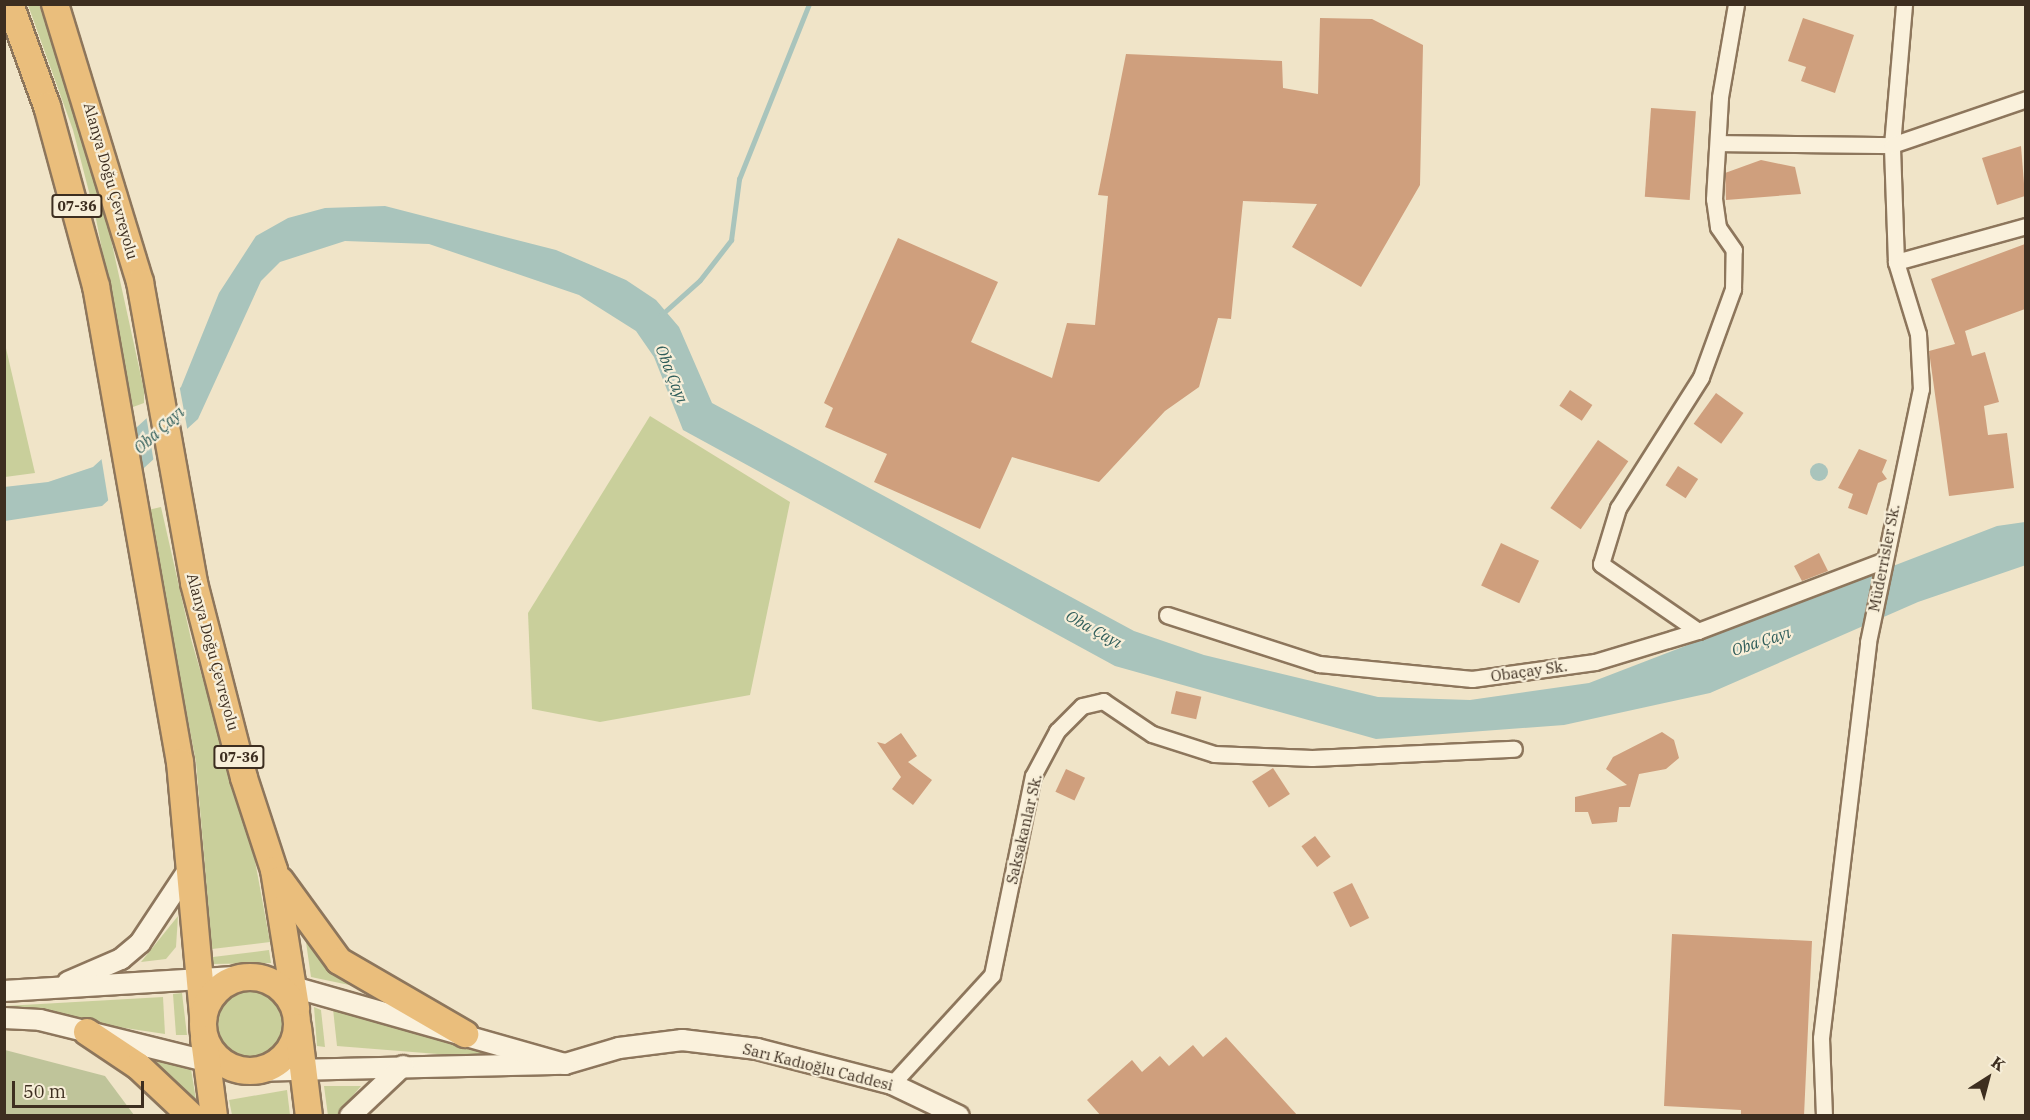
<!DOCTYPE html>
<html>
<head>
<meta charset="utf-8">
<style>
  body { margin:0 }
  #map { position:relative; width:2030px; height:1120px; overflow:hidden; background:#f0e4c8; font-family:"IBM Plex Serif",serif }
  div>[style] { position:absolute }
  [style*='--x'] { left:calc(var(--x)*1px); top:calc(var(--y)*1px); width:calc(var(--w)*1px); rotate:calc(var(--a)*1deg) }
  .green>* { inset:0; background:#c9cf9b }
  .round { border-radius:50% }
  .cemetery>* { inset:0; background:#bfc49a }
  .water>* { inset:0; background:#a9c4bc }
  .pier>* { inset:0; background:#f0e4c8 }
  .stream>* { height:5px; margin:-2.5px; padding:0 2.5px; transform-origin:2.5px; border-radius:2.5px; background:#a9c4bc }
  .building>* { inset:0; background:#cf9f7d; transform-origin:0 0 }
  .roads { filter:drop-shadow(2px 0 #8d765c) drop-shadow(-2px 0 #8d765c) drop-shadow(0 2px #8d765c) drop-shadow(0 -2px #8d765c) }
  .minor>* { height:15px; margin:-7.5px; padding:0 7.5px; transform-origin:7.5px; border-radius:7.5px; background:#faf1dc }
  .tertiary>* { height:20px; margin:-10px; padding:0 10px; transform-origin:10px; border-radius:10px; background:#faf1dc }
  .trunk>* { height:26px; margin:-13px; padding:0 13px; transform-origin:13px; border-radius:13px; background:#eabe7c }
  .trunk>.ring { margin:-13px; padding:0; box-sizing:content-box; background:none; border:26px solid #eabe7c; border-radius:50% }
  span { translate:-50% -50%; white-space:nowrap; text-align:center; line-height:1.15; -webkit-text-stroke:4.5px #f7eed8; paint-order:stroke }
  .shield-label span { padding:2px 4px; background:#f7eed8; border:2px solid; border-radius:4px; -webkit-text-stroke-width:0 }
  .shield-label { font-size:14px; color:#3d2e20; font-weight:700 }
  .street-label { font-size:15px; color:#3d2e20 }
  .water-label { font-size:16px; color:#2f5d5a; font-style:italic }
  .frame { position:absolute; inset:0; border:6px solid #3d2e20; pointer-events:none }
  .north { position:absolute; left:1958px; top:1048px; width:60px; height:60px; -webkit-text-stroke:4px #f7eed8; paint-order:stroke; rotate:36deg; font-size:16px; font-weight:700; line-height:24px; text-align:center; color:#3d2e20 }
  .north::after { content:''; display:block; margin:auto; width:21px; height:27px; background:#3d2e20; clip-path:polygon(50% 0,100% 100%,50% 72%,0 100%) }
  .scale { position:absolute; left:12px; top:1081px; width:132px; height:27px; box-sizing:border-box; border:3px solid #3d2e20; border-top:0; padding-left:8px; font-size:18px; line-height:21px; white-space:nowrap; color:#3d2e20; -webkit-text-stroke:4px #f7eed8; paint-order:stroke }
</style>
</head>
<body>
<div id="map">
  <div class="green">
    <div style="clip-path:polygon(28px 5px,39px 5px,98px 180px,144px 390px,144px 403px,133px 407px,96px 219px,73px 130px)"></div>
    <div style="clip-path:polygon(5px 344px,35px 473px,5px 477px,4px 477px)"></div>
    <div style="clip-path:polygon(650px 416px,790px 502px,750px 695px,600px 722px,532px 709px,528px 613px)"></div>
    <div style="clip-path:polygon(161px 507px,191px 639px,253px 850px,270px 942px,212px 949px,196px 762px,148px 510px)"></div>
    <div style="clip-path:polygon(178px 916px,176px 947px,166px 959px,141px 962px)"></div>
    <div style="clip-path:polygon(306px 942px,330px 967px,354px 986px,311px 977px)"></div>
    <div style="clip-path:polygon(269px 950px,271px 963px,213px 964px,213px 957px)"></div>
    <div class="round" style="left:218px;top:991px;width:66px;height:66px"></div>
    <div style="clip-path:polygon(182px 993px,187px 1035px,176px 1035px,173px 994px)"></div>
    <div style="clip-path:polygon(163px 997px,165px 1034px,5px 1010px,5px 1006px)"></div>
    <div style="clip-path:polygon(314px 1007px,321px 1010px,325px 1047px,317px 1046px)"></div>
    <div style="clip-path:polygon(333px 1009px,513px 1060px,337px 1046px)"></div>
    <div style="clip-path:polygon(150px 1059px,191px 1069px,197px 1106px,191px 1107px)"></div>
    <div style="clip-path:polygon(324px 1086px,361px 1086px,337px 1115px,328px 1116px)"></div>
    <div style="clip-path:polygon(287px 1090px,290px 1115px,232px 1115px,229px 1100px)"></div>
  </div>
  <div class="cemetery">
    <div style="clip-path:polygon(5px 1050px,105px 1076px,134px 1115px,5px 1115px)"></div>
  </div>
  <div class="water">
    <div style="clip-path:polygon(385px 206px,556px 250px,626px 280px,656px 300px,679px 327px,712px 403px,1134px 631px,1204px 655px,1378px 697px,1470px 700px,1589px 683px,1997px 526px,2025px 522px,2026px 565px,1918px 602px,1710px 693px,1564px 725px,1376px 739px,1115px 666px,683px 430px,654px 357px,636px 331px,579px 295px,429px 244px,345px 241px,280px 262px,261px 281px,198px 419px,102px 506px,5px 521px,4px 487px,48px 482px,93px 467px,181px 387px,219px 293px,256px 236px,288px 218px,325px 208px)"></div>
    <div class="round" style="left:1810px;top:463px;width:18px;height:18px"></div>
  </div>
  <div class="pier">
    <div style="clip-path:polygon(179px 384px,188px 433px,154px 463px,146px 415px)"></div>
    <div style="clip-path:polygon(136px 425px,143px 474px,109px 505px,101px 456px)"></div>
  </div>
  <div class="stream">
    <div style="--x:661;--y:315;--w:52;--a:-41.9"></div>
    <div style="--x:700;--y:280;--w:51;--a:-52.2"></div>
    <div style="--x:731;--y:240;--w:62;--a:-82.5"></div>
    <div style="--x:739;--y:179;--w:188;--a:-68.2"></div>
  </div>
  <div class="building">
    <div style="clip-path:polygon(1320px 18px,1372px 19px,1423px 45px,1420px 185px,1361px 287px,1292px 247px,1317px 204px,1243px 201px,1231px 319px,1218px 318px,1199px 387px,1165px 411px,1099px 482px,1012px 457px,980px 529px,874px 482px,887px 454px,825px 427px,833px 408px,824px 403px,898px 238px,998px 282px,971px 342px,1052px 378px,1067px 323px,1095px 325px,1108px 196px,1098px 195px,1126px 54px,1282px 61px,1283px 88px,1318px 94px)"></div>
    <div style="clip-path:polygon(1803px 18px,1854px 35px,1835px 93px,1801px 81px,1806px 67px,1788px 61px)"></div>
    <div style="left:1651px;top:108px;width:45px;height:89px;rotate:4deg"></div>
    <div style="clip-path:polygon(2021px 146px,2025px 196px,1997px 205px,1982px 158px)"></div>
    <div style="clip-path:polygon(1761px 160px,1795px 167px,1801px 194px,1726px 200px,1725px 173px)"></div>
    <div style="clip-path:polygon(2025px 244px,2025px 309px,1965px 331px,1972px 356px,1985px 352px,1999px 402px,1984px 406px,1988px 435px,2007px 433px,2014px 488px,1949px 496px,1929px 351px,1955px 344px,1931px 279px)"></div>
    <div style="left:1570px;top:390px;width:27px;height:19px;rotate:34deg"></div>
    <div style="left:1716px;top:393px;width:34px;height:38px;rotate:36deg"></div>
    <div style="left:1598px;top:440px;width:37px;height:83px;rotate:35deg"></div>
    <div style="clip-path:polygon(1859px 449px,1887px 460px,1882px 472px,1887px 479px,1878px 483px,1867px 515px,1848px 508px,1853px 494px,1838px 488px)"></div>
    <div style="left:1678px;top:466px;width:24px;height:23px;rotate:33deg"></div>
    <div style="left:1501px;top:543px;width:42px;height:47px;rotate:25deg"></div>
    <div style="clip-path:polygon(1819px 553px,1828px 571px,1802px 581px,1794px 566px)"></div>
    <div style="left:1176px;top:691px;width:26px;height:23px;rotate:13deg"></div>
    <div style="clip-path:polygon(1662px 732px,1674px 740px,1679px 758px,1666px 769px,1639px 774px,1630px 807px,1619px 807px,1617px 822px,1592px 824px,1588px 812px,1575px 812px,1575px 797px,1627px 785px,1606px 769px,1613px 757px)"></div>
    <div style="clip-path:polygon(901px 733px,917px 756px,908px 762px,932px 780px,913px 805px,892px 789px,901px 777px,877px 742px,885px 744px)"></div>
    <div style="left:1273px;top:768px;width:31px;height:25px;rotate:57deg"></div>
    <div style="left:1066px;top:769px;width:21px;height:25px;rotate:25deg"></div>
    <div style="left:1315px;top:836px;width:26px;height:17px;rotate:53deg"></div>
    <div style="left:1352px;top:883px;width:39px;height:21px;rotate:64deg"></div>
    <div style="clip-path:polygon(1672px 934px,1812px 941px,1804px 1116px,1741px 1116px,1741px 1110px,1664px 1106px)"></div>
    <div style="clip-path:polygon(1226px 1037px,1298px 1116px,1101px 1116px,1087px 1100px,1132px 1060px,1142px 1072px,1160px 1056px,1169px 1066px,1193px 1045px,1203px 1057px)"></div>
  </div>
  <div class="roads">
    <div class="minor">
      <div style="--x:1719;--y:143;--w:173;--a:0.7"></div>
      <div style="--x:1892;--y:145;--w:142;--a:-85.1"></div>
      <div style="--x:1896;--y:262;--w:135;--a:-15.5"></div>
      <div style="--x:1167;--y:615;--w:160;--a:17.9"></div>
      <div style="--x:1319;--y:664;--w:154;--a:5.6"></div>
      <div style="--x:1472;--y:679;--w:124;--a:-7.9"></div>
      <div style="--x:1595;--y:662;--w:108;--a:-16.8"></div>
      <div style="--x:1698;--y:631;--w:197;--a:-20.8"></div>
      <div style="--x:1698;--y:631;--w:118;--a:-145.4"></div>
      <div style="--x:1601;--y:564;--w:59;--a:-73.1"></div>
      <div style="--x:1618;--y:508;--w:155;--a:-57.6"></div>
      <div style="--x:1701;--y:377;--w:94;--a:-70"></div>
      <div style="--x:1733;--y:289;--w:39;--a:-89"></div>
      <div style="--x:1734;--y:250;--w:28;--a:-125"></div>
      <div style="--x:1718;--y:227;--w:28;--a:-98"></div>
      <div style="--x:1714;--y:199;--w:102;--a:-86.6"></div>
      <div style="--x:1720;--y:97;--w:94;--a:-80.2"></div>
      <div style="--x:892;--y:1084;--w:148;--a:-47.5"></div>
      <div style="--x:992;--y:975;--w:203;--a:-78.4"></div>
      <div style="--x:1033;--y:776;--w:51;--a:-61.9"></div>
      <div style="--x:1057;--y:731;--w:35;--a:-45"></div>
      <div style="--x:1082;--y:706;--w:22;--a:-13"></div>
      <div style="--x:1103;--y:701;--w:59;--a:34"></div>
      <div style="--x:1152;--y:734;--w:65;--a:17.9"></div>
      <div style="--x:1214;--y:754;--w:98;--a:2.3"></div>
      <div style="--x:1312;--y:758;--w:202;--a:-2.6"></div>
      <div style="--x:1824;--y:1116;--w:78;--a:-92.2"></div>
      <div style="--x:1821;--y:1038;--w:399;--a:-83.2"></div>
      <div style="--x:1868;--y:642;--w:258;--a:-78.2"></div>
      <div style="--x:1921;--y:389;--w:55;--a:-93.1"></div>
      <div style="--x:1918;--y:334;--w:75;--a:-107"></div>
      <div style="--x:1896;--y:262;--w:117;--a:-92"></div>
      <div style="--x:1892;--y:145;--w:142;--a:-18.9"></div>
    </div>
    <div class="tertiary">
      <div style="--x:68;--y:982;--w:58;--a:-23.5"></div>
      <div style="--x:121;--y:959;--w:25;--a:-40"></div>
      <div style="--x:140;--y:943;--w:89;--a:-56.5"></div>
      <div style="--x:4;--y:991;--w:243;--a:-3.5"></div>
      <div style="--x:4;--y:1018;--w:36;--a:3"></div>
      <div style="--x:40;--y:1020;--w:200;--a:13.9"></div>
      <div style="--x:565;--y:1064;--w:56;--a:-16.5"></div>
      <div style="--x:619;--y:1048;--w:64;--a:-7.2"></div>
      <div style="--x:682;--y:1040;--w:76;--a:6.8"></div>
      <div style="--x:757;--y:1049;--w:139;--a:14.5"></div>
      <div style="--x:892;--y:1084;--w:74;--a:25.5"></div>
      <div style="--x:250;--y:1071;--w:315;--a:-1.3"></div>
      <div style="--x:565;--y:1064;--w:315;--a:-164.2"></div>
      <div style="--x:350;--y:1116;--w:73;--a:-43.3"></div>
    </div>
    <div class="trunk">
      <div style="--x:10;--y:4;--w:109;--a:70.1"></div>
      <div style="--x:47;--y:106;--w:187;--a:74.8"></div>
      <div style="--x:96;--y:286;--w:483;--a:80"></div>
      <div style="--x:180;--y:762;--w:256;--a:84.8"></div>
      <div style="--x:55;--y:4;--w:291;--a:73"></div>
      <div style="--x:140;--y:282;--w:306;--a:79.8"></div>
      <div style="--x:194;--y:583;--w:201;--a:75.6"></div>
      <div style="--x:244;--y:778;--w:97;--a:71.9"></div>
      <div style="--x:274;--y:870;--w:140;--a:80.9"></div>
      <div style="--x:280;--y:880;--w:100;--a:53.9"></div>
      <div style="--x:339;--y:961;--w:146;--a:30.1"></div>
      <div class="ring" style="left:203px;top:977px;width:68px;height:68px"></div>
      <div style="--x:298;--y:1027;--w:90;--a:83"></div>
      <div style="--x:87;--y:1032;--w:61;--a:33.7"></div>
      <div style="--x:138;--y:1066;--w:73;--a:43.3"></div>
      <div style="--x:204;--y:1039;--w:78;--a:82.6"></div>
    </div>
  </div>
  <div class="shield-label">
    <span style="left:77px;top:206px">07-36</span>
    <span style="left:239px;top:757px">07-36</span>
  </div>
  <div class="street-label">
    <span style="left:111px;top:181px;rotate:74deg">Alanya Doğu Çevreyolu</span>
    <span style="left:1884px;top:558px;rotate:-79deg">Müderrisler Sk.</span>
    <span style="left:213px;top:652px;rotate:75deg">Alanya Doğu Çevreyolu</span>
    <span style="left:1529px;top:671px;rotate:-8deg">Obaçay Sk.</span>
    <span style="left:1024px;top:829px;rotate:-77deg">Saksakanlar Sk.</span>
    <span style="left:818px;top:1067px;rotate:14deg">Sarı Kadıoğlu Caddesi</span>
  </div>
  <div class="water-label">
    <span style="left:672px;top:374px;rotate:68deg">Oba Çayı</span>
    <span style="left:159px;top:430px;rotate:-42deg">Oba Çayı</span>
    <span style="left:1094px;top:629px;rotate:29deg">Oba Çayı</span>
    <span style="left:1761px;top:641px;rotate:-18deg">Oba Çayı</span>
  </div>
  <div class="frame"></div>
  <div class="north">K</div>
  <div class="scale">50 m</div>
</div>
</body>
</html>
